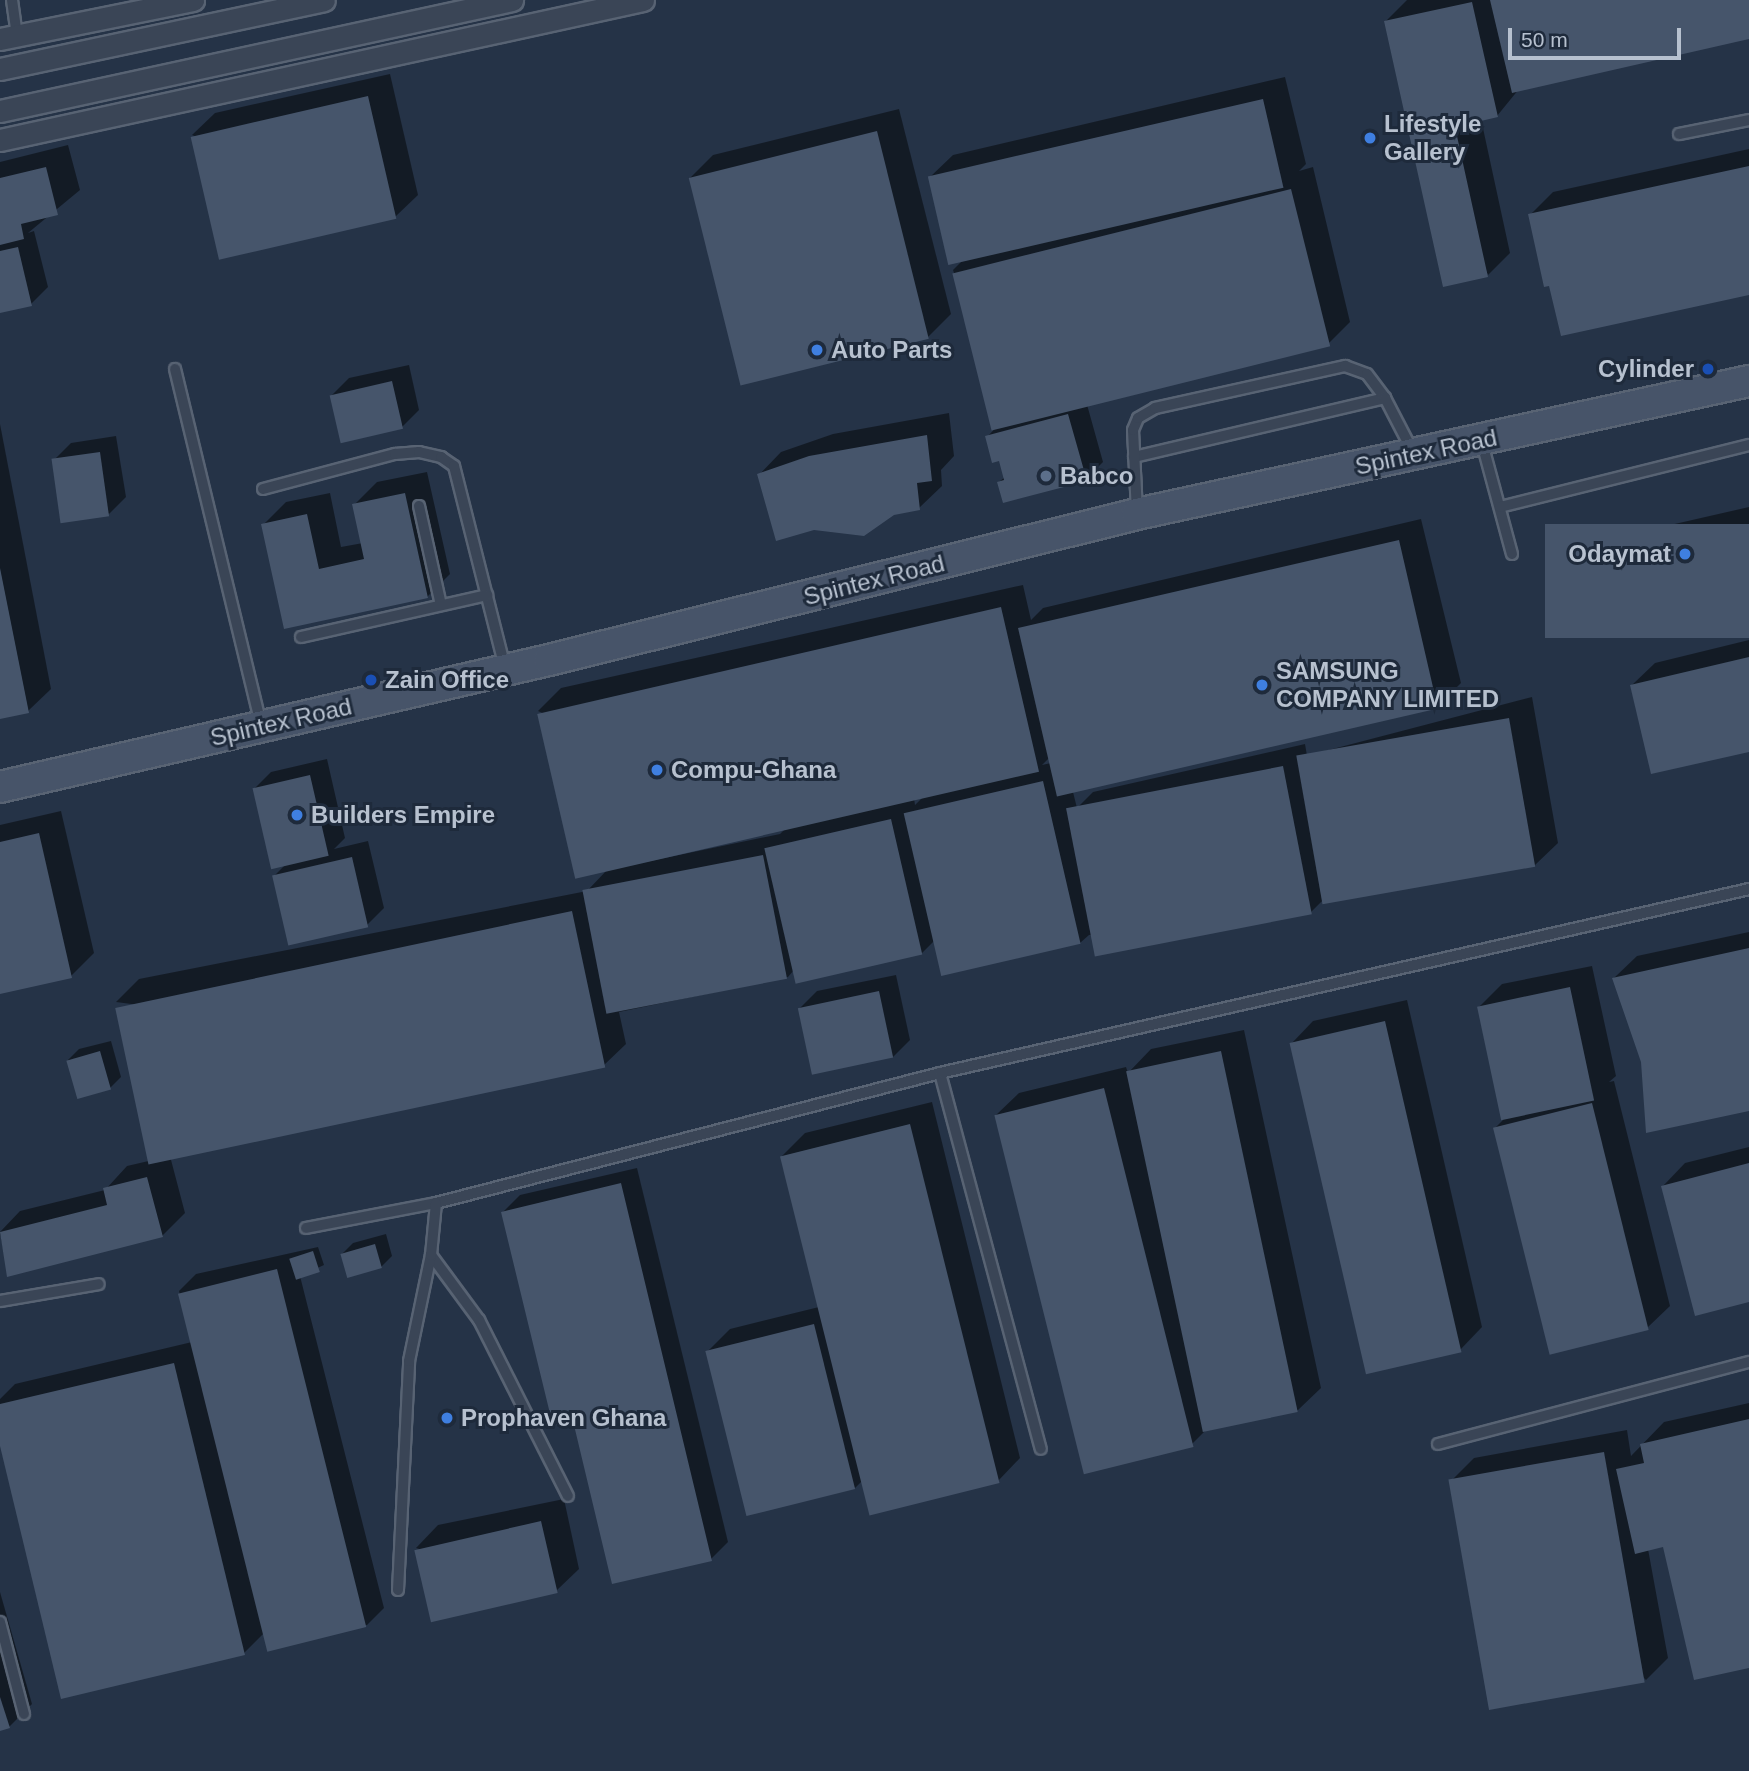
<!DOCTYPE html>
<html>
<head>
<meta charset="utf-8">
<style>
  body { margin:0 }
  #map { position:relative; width:1749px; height:1771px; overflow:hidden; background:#253347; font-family:Helvetica,sans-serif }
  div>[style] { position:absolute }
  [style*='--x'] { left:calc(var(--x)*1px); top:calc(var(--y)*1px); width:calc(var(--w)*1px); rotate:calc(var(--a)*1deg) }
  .shadow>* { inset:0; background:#0007 }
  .building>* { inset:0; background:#46556b; transform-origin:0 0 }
  .roads { filter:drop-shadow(2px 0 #586373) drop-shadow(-2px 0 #586373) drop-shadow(0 2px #586373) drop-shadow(0 -2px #586373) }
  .lane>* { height:10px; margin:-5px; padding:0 5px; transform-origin:5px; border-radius:5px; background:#3a4556 }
  .street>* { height:21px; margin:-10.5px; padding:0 10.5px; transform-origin:10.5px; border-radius:10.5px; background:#3a4556 }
  .secondary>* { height:30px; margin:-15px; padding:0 15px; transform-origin:15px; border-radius:15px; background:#475469 }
  .dots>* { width:19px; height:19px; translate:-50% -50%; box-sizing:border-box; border:4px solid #1e2a3b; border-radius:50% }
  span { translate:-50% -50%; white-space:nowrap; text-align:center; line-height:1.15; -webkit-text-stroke:6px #1e2a3b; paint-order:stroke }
  .poi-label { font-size:24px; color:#b7c1cf; font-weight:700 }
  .left { translate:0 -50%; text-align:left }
  .right { translate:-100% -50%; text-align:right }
  .street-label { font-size:24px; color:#b7c1cf }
  .scale { position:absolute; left:1508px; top:28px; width:173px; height:32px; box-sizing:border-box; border:4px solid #b7c1cf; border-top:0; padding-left:9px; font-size:21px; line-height:24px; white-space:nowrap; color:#b7c1cf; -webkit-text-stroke:5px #1e2a3b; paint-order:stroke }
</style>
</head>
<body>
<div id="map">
  <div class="shadow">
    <div style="clip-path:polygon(1407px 0,1749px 0,1749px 37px,1519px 89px,1497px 116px,1481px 119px,1510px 253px,1488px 275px,1385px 22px)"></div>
    <div style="clip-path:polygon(390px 74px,418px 195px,395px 217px,192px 135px,215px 113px)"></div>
    <div style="clip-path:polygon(1285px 77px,1306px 164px,1299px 171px,1313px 167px,1350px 322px,1328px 344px,1086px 401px,1103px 462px,1086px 479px,999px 482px,1005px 477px,1000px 459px,987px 437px,1002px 421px,953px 270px,961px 262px,930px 177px,953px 155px)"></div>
    <div style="clip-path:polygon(899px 109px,951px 314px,928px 337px,690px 178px,713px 155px)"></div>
    <div style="clip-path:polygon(68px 145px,80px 190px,28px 233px,34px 231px,48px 287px,31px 304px,0 311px,0 162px)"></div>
    <div style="clip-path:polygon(1749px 149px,1749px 293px,1530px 215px,1553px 192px)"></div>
    <div style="clip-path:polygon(409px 365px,419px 410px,402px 427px,332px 395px,349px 378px)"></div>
    <div style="clip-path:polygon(949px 413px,954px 456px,941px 470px,942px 486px,919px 508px,893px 513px,759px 475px,781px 452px,833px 434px)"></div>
    <div style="clip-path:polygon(0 424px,51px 689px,28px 711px,0 717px)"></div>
    <div style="clip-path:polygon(116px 436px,126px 497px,109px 514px,54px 460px,71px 443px)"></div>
    <div style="clip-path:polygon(427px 472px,450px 574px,427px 597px,285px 627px,263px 525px,286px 502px,330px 493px,341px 547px,363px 543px,354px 505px,377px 482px)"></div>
    <div style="clip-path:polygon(1749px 507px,1749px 636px,1552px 570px,1574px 547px)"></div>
    <div style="clip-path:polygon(evenodd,1421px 519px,1461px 683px,1438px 706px,1073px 792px,1077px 808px,1093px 792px,1305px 744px,1309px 767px,1325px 751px,1532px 697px,1558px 843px,1535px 865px,1325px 898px,1310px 913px,1089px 935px,1080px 943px,936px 939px,922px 953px,794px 970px,788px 977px,619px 1012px,626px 1044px,603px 1066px,116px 1002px,139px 979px,587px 891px,607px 870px,780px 834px,789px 825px,538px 711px,561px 688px,1023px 585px,1031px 620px,1043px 608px,1421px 519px,1050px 757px,1051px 763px,1042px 765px,1050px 757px,1421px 519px,925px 795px,915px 805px,914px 798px,925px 795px)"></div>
    <div style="clip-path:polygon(1749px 640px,1749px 750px,1632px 685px,1655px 663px)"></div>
    <div style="clip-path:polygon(327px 759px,345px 838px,334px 849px,368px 841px,384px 908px,367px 925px,274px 876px,286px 864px,254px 789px,271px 772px)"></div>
    <div style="clip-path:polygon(61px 811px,94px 953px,71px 976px,0 992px,0 825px)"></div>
    <div style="clip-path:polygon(1749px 932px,1749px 1109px,1642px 1062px,1614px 978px,1637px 956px)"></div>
    <div style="clip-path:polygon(1592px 966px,1616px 1076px,1609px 1082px,1614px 1081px,1670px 1306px,1647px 1328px,1495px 1128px,1503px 1120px,1479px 1007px,1502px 984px)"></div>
    <div style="clip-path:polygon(896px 975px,910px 1040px,893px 1057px,800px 1008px,817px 991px)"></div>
    <div style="clip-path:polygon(1407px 1000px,1482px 1327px,1460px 1350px,1291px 1044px,1313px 1021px)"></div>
    <div style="clip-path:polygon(1244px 1030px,1321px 1388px,1298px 1410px,1206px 1430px,1190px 1446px,996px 1115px,1019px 1093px,1126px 1067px,1128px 1073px,1151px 1049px)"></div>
    <div style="clip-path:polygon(111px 1041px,121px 1077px,110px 1088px,68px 1060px,79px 1049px)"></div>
    <div style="clip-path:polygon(932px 1102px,1020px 1458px,998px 1481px,870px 1512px,862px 1481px,855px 1488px,707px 1352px,730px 1329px,819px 1307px,782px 1156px,805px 1133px)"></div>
    <div style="clip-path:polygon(1749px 1147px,1749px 1300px,1663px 1186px,1685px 1163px)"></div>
    <div style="clip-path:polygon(170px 1156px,185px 1213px,162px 1236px,8px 1275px,0 1232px,20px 1211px,105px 1190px,127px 1166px)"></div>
    <div style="clip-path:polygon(637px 1168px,728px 1542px,711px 1559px,574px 1419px,503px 1212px,520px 1195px)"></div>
    <div style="clip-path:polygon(386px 1234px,392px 1256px,381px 1267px,342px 1254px,353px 1243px)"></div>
    <div style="clip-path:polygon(318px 1247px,324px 1265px,300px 1276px,384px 1608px,367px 1625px,266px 1631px,244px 1653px,0 1439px,0 1399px,15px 1384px,192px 1342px,179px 1291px,196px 1274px)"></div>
    <div style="clip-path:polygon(1749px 1403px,1749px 1666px,1665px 1545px,1648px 1549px,1668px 1658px,1646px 1680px,1451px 1481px,1474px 1458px,1627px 1430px,1631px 1456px,1664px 1422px)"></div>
    <div style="clip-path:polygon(564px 1499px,579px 1569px,556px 1591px,416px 1548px,438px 1525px)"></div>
    <div style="clip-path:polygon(0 1592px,32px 1704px,9px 1727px,0 1729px)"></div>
  </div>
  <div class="building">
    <div style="clip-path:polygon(1490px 0,1749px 0,1749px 39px,1512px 93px)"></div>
    <div style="clip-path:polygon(1472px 2px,1498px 117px,1455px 127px,1488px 277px,1443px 287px,1384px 21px)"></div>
    <div style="left:368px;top:96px;width:126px;height:182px;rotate:77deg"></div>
    <div style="left:1263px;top:99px;width:91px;height:344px;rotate:77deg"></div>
    <div style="left:877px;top:131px;width:214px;height:194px;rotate:76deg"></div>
    <div style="clip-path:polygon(1749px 166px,1749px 295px,1561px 336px,1549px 286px,1544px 287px,1528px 214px)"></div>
    <div style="clip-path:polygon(46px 167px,58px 215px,21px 224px,24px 239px,0 245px,0 178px)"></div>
    <div style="left:1291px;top:189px;width:162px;height:349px;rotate:76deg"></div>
    <div style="clip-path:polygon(18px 247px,32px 306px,0 313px,0 251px)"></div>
    <div style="left:392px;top:381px;width:49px;height:64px;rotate:77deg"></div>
    <div style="clip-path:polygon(1068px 414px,1087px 481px,1003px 503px,997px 482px,1004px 480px,999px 461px,992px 463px,985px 436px)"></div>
    <div style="clip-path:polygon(927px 435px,932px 481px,917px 483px,920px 510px,894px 515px,864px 536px,814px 530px,776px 541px,757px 474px,809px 456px)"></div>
    <div style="left:100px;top:452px;width:65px;height:49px;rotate:82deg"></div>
    <div style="clip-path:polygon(405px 493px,428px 598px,284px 629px,261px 524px,307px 514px,319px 569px,364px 559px,352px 504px)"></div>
    <div style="left:1749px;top:524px;width:114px;height:204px;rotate:90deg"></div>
    <div style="left:1399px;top:540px;width:173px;height:391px;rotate:77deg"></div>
    <div style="clip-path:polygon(0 568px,29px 713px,0 719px)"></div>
    <div style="left:1001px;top:607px;width:169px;height:476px;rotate:77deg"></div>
    <div style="clip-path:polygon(1749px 657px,1749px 752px,1651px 774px,1630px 685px)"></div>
    <div style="left:1509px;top:718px;width:151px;height:216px;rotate:80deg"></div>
    <div style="left:1283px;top:766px;width:151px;height:221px;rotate:79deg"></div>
    <div style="left:310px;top:775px;width:83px;height:59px;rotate:77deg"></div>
    <div style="left:1043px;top:781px;width:167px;height:143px;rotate:77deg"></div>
    <div style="left:891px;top:819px;width:139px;height:130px;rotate:77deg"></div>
    <div style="clip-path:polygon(39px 833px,72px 978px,0 994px,0 842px)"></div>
    <div style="left:763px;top:855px;width:126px;height:184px;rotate:79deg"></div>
    <div style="left:352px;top:857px;width:72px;height:82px;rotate:77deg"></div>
    <div style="left:572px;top:911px;width:160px;height:467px;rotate:78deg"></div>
    <div style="clip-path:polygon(1749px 948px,1749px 1111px,1646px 1133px,1641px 1062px,1612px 978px)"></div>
    <div style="left:1570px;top:987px;width:116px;height:95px;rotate:78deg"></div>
    <div style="left:879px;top:991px;width:68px;height:83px;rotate:78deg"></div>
    <div style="left:1385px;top:1021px;width:340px;height:98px;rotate:77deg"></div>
    <div style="left:100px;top:1051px;width:40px;height:35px;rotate:74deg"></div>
    <div style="left:1221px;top:1051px;width:369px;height:97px;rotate:78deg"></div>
    <div style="left:1104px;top:1088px;width:370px;height:113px;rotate:76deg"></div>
    <div style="left:1592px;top:1103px;width:234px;height:102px;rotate:76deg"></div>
    <div style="left:910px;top:1124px;width:370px;height:134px;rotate:76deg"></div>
    <div style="clip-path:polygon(1749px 1163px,1749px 1302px,1695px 1316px,1661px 1186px)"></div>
    <div style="clip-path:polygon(147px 1177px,163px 1237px,7px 1277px,0 1232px,107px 1205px,103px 1188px)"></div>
    <div style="clip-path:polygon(621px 1183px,712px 1561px,612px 1584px,573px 1421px,553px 1426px,501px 1212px)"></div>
    <div style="left:375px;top:1244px;width:25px;height:36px;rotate:74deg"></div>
    <div style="left:313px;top:1251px;width:22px;height:25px;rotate:72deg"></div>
    <div style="left:277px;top:1269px;width:369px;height:102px;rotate:76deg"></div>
    <div style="left:814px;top:1324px;width:170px;height:112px;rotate:76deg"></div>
    <div style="clip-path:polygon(174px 1363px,245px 1655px,61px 1699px,0 1446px,0 1404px)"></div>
    <div style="clip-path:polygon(1749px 1419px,1749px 1668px,1694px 1680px,1663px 1547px,1635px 1554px,1616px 1469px,1644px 1463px,1640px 1444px)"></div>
    <div style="left:1604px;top:1452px;width:234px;height:158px;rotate:80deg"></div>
    <div style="left:541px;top:1521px;width:74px;height:130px;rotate:77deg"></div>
    <div style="clip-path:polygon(0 1697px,10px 1728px,0 1731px)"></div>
  </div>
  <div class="roads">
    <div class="lane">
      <div style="--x:12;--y:0;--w:36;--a:82"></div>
      <div style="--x:1679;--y:134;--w:71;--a:-11.3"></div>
      <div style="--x:175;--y:369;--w:365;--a:76.4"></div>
      <div style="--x:1482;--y:443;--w:115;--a:74.9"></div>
      <div style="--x:1134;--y:457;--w:258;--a:-13.2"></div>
      <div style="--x:263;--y:489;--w:137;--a:-14.9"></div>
      <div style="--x:395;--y:454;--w:24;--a:-5"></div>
      <div style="--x:419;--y:452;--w:23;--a:13"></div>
      <div style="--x:441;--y:457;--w:16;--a:35"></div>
      <div style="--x:454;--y:466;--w:207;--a:75.8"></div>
      <div style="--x:419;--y:506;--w:101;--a:77.5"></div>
      <div style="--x:1500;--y:507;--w:257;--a:-14"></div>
      <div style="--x:1137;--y:512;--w:82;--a:-92.8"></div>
      <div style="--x:1133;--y:430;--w:13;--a:-67"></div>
      <div style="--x:1138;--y:418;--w:20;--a:-30"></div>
      <div style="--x:1155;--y:408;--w:195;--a:-12.5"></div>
      <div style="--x:1345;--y:366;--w:23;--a:20"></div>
      <div style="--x:1367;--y:374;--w:30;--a:53"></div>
      <div style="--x:1385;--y:398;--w:61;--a:62.6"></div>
      <div style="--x:301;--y:637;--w:191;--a:-12.7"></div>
      <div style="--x:940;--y:1073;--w:389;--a:75"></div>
      <div style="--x:306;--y:1228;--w:132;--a:-10.9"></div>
      <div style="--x:436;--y:1203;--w:520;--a:-14.46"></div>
      <div style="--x:940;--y:1073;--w:830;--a:-12.81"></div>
      <div style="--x:431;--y:1255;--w:81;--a:53.6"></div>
      <div style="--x:479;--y:1320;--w:197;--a:63.2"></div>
      <div style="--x:0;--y:1301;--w:100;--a:-9.7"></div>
      <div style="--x:1438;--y:1444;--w:322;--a:-14.8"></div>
      <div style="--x:398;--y:1590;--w:229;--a:-87.2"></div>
      <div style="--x:409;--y:1361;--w:108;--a:-78.3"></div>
      <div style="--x:431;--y:1255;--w:52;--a:-84.5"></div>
      <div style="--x:0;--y:1622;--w:95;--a:75.4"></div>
    </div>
    <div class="street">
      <div style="--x:0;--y:39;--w:197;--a:-11.4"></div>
      <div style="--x:0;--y:69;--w:331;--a:-12"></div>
      <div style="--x:0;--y:111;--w:524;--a:-12.23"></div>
      <div style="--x:0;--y:140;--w:658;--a:-12.28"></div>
    </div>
    <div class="secondary">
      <div style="--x:0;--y:787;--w:563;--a:-13.03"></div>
      <div style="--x:549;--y:660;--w:606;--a:-13.94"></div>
      <div style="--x:1137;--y:514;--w:626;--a:-12.26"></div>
    </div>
  </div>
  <div class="dots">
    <div style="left:1370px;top:138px;background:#3f7fe0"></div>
    <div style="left:817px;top:350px;background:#3f7fe0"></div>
    <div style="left:1708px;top:369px;background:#1a4fb4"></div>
    <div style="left:1046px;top:476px;background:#5c6f8a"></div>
    <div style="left:1685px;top:554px;background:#3f7fe0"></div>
    <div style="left:371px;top:680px;background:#1a4fb4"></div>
    <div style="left:1262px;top:685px;background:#3f7fe0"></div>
    <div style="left:657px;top:770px;background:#3f7fe0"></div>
    <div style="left:297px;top:815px;background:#3f7fe0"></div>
    <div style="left:447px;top:1418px;background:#3f7fe0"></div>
  </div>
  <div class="poi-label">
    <span class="left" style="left:1384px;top:138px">Lifestyle<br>Gallery</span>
    <span class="left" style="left:831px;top:350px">Auto Parts</span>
    <span class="right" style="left:1694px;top:369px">Cylinder</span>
    <span class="left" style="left:1060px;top:476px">Babco</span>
    <span class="right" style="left:1671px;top:554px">Odaymat</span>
    <span class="left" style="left:1276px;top:685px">SAMSUNG<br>COMPANY LIMITED</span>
    <span class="left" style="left:385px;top:680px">Zain Office</span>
    <span class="left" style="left:671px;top:770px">Compu-Ghana</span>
    <span class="left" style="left:311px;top:815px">Builders Empire</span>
    <span class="left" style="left:461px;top:1418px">Prophaven Ghana</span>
  </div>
  <div class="street-label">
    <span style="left:1426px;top:452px;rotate:-12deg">Spintex Road</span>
    <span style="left:874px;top:580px;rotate:-14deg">Spintex Road</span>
    <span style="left:281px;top:722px;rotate:-13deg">Spintex Road</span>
  </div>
  <div class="scale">50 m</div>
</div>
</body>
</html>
